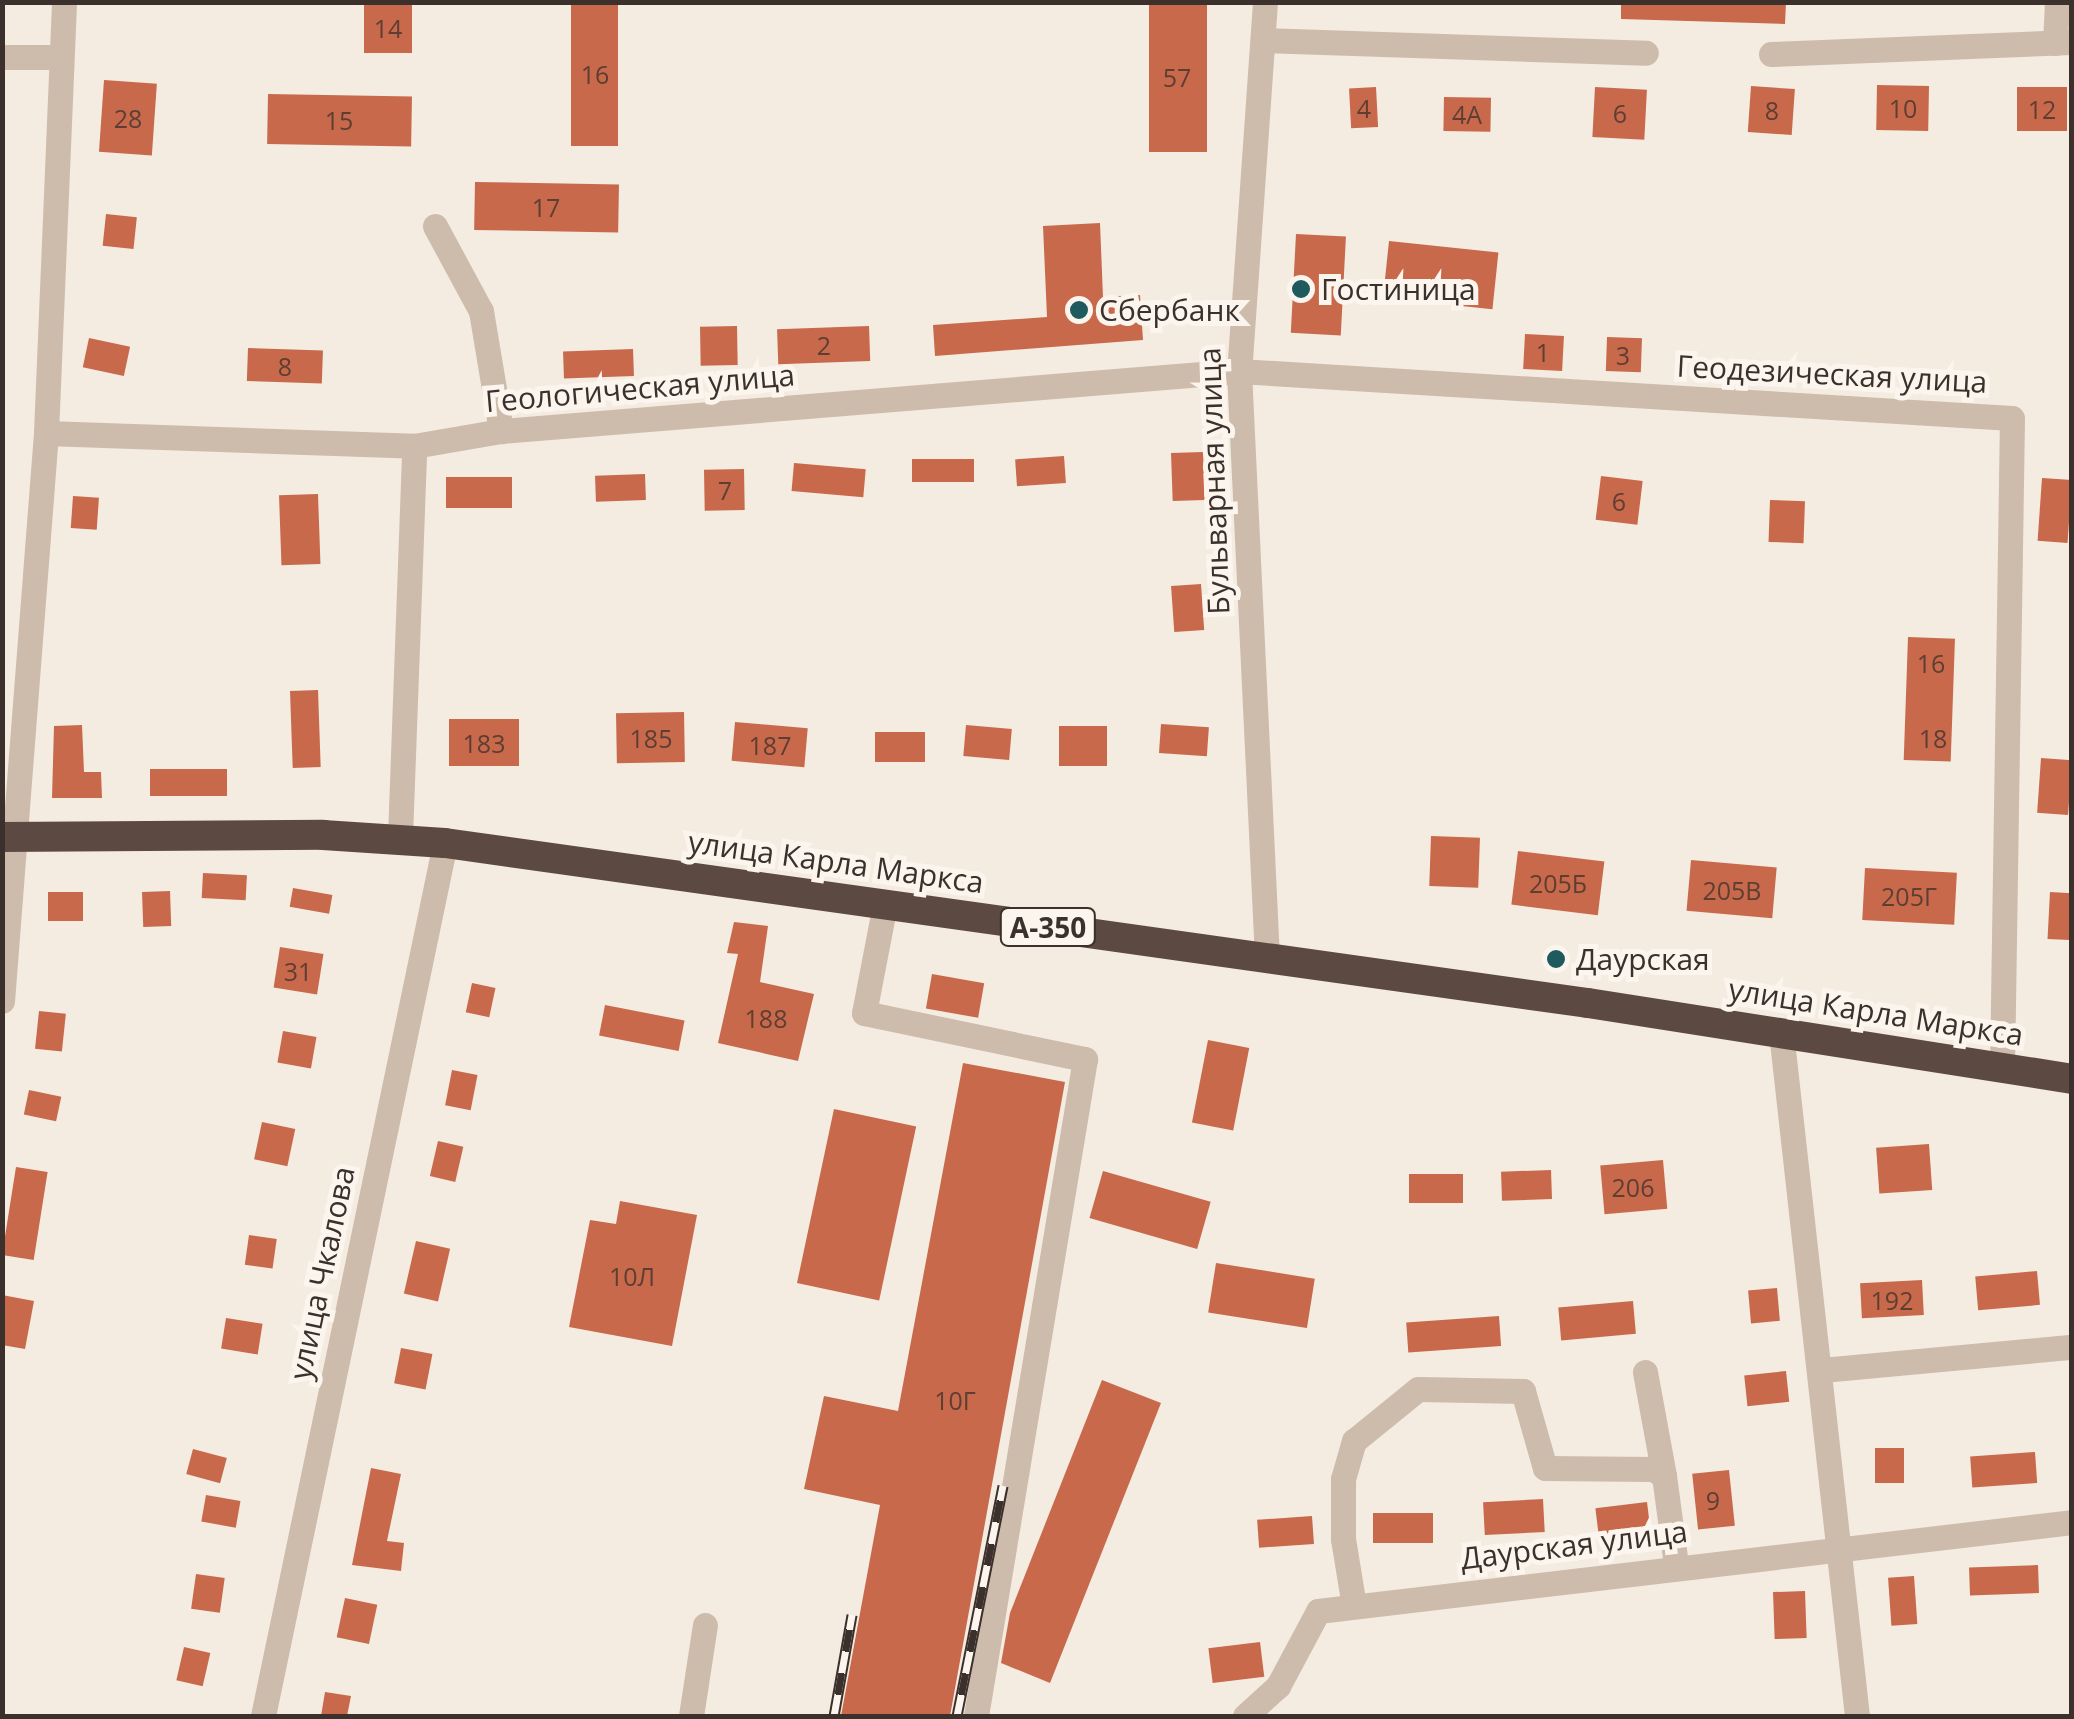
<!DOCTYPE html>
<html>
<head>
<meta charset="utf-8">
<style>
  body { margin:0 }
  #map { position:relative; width:2074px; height:1719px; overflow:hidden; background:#f4ebe1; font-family:"Open Sans",sans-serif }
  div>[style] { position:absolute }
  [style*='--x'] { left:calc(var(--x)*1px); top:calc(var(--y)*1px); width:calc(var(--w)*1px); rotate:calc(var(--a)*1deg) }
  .building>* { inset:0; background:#c8694b; transform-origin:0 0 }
  .minor>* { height:25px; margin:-12.5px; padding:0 12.5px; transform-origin:12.5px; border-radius:12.5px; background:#cdbbac }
  .highway>* { height:30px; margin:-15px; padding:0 15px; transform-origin:15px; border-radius:15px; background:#5c4a42 }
  .rail>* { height:11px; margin-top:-5.5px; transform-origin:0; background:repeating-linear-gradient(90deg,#fbf5ee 0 22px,#3b302b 0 44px); box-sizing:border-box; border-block:2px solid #3b302b }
  .dots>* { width:28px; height:28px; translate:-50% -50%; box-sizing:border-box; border:5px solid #fbf5ee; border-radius:50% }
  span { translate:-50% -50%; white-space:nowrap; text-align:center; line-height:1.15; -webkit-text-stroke:10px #fbf5ee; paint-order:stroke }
  .number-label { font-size:25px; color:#5e3e33 }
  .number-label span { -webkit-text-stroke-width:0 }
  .shield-label span { padding:2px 8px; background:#fbf5ee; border:2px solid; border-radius:8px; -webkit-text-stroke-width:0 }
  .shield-label { font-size:28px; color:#3b302b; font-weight:700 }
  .poi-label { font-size:30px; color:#3b302b }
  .left { translate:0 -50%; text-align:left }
  .street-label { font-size:30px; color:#3b302b }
  .frame { position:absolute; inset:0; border:5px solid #3b302b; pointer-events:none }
</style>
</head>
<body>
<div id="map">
  <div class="building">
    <div style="left:364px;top:2px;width:48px;height:51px"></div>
    <div style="left:571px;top:2px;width:47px;height:144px"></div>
    <div style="left:1149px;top:2px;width:58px;height:150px"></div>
    <div style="clip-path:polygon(1621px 2px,1786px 2px,1785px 24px,1621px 19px)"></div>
    <div style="left:104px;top:80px;width:53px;height:72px;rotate:4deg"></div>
    <div style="left:1877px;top:85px;width:52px;height:45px;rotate:1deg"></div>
    <div style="left:1751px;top:86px;width:44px;height:46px;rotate:4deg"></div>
    <div style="left:1376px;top:87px;width:40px;height:27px;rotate:87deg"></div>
    <div style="left:1595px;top:87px;width:52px;height:50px;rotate:3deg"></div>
    <div style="left:2067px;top:87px;width:44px;height:50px;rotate:90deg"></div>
    <div style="left:268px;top:94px;width:144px;height:50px;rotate:1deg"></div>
    <div style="left:1444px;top:97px;width:47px;height:34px;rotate:1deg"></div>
    <div style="left:475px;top:182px;width:144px;height:48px;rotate:1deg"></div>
    <div style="left:106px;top:214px;width:31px;height:32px;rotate:6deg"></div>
    <div style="clip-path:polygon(1100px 223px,1103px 297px,1140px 295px,1143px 340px,935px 356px,933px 325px,1047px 317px,1043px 226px)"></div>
    <div style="left:1296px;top:234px;width:50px;height:99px;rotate:3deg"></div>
    <div style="left:1389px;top:241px;width:110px;height:57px;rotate:6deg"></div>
    <div style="left:737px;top:326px;width:39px;height:37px;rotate:89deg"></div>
    <div style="left:869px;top:326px;width:35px;height:92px;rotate:88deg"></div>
    <div style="left:1525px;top:334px;width:39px;height:35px;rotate:3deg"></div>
    <div style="left:1607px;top:337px;width:35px;height:34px;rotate:2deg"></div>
    <div style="left:89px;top:338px;width:42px;height:30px;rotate:12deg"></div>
    <div style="left:248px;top:348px;width:75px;height:33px;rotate:2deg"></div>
    <div style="left:633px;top:349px;width:27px;height:70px;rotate:88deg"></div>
    <div style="left:1203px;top:452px;width:48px;height:32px;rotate:88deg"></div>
    <div style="left:1064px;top:456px;width:27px;height:49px;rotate:86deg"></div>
    <div style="left:974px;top:459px;width:23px;height:62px;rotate:90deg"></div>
    <div style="left:794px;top:463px;width:72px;height:28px;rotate:5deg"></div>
    <div style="left:744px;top:469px;width:41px;height:40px;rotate:89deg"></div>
    <div style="left:645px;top:474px;width:26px;height:50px;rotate:88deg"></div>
    <div style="left:1601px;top:476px;width:42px;height:44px;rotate:7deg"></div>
    <div style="left:512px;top:477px;width:31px;height:66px;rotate:90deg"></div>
    <div style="left:2042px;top:478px;width:30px;height:63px;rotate:4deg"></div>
    <div style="left:318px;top:494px;width:70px;height:39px;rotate:88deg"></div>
    <div style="left:73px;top:496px;width:26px;height:32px;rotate:4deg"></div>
    <div style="left:1770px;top:500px;width:35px;height:42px;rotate:2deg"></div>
    <div style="left:1201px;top:584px;width:46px;height:30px;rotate:86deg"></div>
    <div style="left:1908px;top:637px;width:47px;height:123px;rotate:2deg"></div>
    <div style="left:318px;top:690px;width:77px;height:28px;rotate:88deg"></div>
    <div style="left:684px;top:712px;width:50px;height:68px;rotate:89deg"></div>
    <div style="left:519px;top:719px;width:47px;height:70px;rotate:90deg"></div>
    <div style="left:735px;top:722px;width:73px;height:39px;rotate:5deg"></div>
    <div style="left:1161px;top:724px;width:48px;height:29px;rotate:4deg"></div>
    <div style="clip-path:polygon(82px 725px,84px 772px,101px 772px,102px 798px,52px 798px,54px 726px)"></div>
    <div style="left:966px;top:725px;width:46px;height:31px;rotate:5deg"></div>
    <div style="left:1107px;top:726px;width:40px;height:48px;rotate:90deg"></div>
    <div style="left:875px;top:732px;width:50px;height:30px"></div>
    <div style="left:2041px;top:758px;width:31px;height:55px;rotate:4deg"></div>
    <div style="left:150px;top:769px;width:77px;height:27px"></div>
    <div style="left:1431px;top:836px;width:49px;height:50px;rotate:2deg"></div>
    <div style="left:1518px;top:851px;width:87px;height:54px;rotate:7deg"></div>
    <div style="left:1691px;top:860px;width:86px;height:51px;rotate:5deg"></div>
    <div style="left:1865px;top:868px;width:92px;height:52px;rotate:3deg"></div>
    <div style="left:203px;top:873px;width:44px;height:25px;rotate:3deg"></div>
    <div style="left:293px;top:888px;width:40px;height:19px;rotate:10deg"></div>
    <div style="left:170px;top:891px;width:35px;height:28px;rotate:88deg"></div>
    <div style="left:48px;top:892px;width:35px;height:29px"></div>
    <div style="left:2050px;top:892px;width:22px;height:47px;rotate:3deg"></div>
    <div style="clip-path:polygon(734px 922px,768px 926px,760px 982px,814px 994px,798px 1061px,718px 1043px,738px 954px,727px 953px)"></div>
    <div style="left:280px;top:947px;width:44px;height:41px;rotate:9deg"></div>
    <div style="left:932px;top:974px;width:53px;height:35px;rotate:10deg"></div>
    <div style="left:472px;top:983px;width:24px;height:30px;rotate:12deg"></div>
    <div style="left:605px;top:1005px;width:81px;height:31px;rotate:11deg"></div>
    <div style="left:39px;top:1011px;width:27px;height:38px;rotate:6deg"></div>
    <div style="left:283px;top:1031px;width:34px;height:32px;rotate:10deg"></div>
    <div style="left:1208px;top:1040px;width:42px;height:84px;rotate:11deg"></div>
    <div style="clip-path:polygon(963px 1063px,1065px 1082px,950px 1716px,841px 1716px,880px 1505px,804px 1489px,824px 1396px,898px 1411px)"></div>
    <div style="left:452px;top:1070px;width:26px;height:36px;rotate:11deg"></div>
    <div style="left:29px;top:1090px;width:33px;height:25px;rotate:12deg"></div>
    <div style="left:834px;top:1109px;width:84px;height:178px;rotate:12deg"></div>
    <div style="left:262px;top:1122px;width:34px;height:38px;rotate:12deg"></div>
    <div style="left:438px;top:1141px;width:26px;height:36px;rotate:13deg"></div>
    <div style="left:1929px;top:1144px;width:46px;height:53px;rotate:86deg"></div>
    <div style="left:1663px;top:1160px;width:49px;height:63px;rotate:85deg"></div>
    <div style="left:16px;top:1167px;width:32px;height:89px;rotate:9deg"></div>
    <div style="left:1551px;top:1170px;width:29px;height:50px;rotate:88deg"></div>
    <div style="left:1103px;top:1171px;width:112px;height:49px;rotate:16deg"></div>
    <div style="left:1463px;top:1174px;width:29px;height:54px;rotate:90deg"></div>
    <div style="clip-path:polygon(620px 1201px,697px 1215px,672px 1346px,569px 1327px,590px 1220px,616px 1224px)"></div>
    <div style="left:249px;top:1235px;width:28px;height:30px;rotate:8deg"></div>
    <div style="left:416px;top:1241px;width:35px;height:54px;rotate:13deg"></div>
    <div style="left:1216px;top:1263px;width:100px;height:50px;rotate:9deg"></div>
    <div style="left:2037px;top:1271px;width:34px;height:62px;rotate:85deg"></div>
    <div style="left:1922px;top:1280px;width:35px;height:62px;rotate:87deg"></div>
    <div style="left:1777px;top:1288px;width:33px;height:29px;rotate:85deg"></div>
    <div style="clip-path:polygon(2px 1295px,34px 1301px,25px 1349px,2px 1345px)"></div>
    <div style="left:1633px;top:1301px;width:33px;height:75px;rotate:85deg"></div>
    <div style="left:1499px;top:1316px;width:30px;height:93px;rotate:86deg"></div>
    <div style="left:226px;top:1318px;width:37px;height:31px;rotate:9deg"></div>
    <div style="left:401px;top:1348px;width:32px;height:36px;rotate:11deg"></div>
    <div style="left:1786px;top:1371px;width:31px;height:42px;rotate:84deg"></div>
    <div style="clip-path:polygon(1102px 1380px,1161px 1403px,1050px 1683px,1001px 1663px,1010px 1613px)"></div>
    <div style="left:1875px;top:1448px;width:29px;height:35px"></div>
    <div style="left:193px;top:1449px;width:35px;height:26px;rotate:15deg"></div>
    <div style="left:2035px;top:1452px;width:31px;height:65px;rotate:86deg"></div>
    <div style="clip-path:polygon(371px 1468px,401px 1474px,387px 1541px,404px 1543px,401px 1571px,352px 1565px)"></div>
    <div style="left:1729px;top:1470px;width:56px;height:37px;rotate:84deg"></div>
    <div style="left:206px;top:1495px;width:35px;height:27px;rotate:10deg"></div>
    <div style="left:1543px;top:1499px;width:33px;height:60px;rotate:87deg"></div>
    <div style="left:1647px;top:1502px;width:31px;height:52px;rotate:83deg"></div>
    <div style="left:1433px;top:1513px;width:30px;height:60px;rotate:90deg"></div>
    <div style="left:1312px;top:1516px;width:28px;height:55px;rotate:86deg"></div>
    <div style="left:2038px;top:1565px;width:28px;height:69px;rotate:88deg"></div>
    <div style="left:196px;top:1574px;width:29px;height:35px;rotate:8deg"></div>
    <div style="left:1914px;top:1576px;width:48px;height:26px;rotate:86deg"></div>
    <div style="left:1805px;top:1591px;width:47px;height:32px;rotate:88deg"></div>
    <div style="left:345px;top:1598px;width:33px;height:40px;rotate:12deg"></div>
    <div style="left:1260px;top:1642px;width:35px;height:52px;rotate:83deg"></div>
    <div style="left:184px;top:1647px;width:27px;height:34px;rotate:13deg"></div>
    <div style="clip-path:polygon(325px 1692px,351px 1696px,347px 1716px,321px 1716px)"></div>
  </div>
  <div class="minor">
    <div style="--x:1265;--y:2;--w:370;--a:94"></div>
    <div style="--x:1239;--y:371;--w:588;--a:87.27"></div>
    <div style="--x:1263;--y:40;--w:383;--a:1.9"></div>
    <div style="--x:2055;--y:43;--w:41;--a:-87.2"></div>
    <div style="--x:1771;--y:54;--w:301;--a:-2.3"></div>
    <div style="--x:2;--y:57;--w:59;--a:0"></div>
    <div style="--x:435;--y:226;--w:97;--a:61.6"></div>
    <div style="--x:481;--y:311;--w:122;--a:80.5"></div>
    <div style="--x:46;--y:433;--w:368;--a:2"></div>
    <div style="--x:414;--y:446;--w:88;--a:-9.8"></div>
    <div style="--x:501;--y:431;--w:740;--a:-4.65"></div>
    <div style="--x:1239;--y:371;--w:774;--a:3.48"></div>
    <div style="--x:2012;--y:418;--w:650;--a:90.88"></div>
    <div style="--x:400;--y:837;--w:391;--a:-87.9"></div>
    <div style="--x:885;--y:904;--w:111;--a:100.9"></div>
    <div style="--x:864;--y:1013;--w:226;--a:11.8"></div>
    <div style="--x:1085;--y:1059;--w:666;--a:99.42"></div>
    <div style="--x:2;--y:1001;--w:570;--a:-85.57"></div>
    <div style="--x:46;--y:433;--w:431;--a:-87.6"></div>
    <div style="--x:1781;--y:1032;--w:688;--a:83.66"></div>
    <div style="--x:1822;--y:1370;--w:251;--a:-5.3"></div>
    <div style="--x:1645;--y:1372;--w:106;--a:79.6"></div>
    <div style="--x:1354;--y:1606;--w:68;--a:-99.3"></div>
    <div style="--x:1343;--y:1539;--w:60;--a:-90"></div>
    <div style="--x:1343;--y:1479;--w:40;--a:-74"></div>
    <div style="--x:1354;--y:1441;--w:82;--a:-39.1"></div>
    <div style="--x:1418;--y:1389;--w:105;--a:1.1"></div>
    <div style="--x:1523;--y:1391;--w:80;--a:74.1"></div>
    <div style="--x:1545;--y:1468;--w:108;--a:0.5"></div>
    <div style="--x:1653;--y:1469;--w:13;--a:32"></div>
    <div style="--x:1664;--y:1476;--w:90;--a:82.3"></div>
    <div style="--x:263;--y:1716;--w:892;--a:-78.22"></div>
    <div style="--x:691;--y:1716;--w:92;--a:-81.3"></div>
    <div style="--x:1245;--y:1716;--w:45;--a:-42.3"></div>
    <div style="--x:1278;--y:1686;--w:85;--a:-61.9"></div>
    <div style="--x:1318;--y:1611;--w:759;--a:-6.73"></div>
  </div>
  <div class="highway">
    <div style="--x:2;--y:837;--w:321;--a:-0.4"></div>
    <div style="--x:323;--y:835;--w:122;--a:3.8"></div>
    <div style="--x:445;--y:843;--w:1154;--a:7.97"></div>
    <div style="--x:1588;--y:1003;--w:490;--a:8.9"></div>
  </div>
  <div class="rail">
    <div style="--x:834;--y:1716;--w:103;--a:-79.9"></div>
    <div style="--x:957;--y:1716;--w:235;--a:-78.7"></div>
  </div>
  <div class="dots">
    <div style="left:1301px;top:289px;background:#1f5a5e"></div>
    <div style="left:1079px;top:310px;background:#1f5a5e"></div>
    <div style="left:1556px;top:959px;background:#1f5a5e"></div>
  </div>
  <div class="number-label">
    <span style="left:388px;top:28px">14</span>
    <span style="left:595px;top:74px">16</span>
    <span style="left:1177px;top:77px">57</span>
    <span style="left:1364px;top:108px">4</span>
    <span style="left:1903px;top:108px">10</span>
    <span style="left:2042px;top:109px">12</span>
    <span style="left:1772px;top:110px">8</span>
    <span style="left:1620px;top:113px">6</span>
    <span style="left:1467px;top:114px">4А</span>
    <span style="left:128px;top:118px">28</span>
    <span style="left:339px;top:120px">15</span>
    <span style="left:546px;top:207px">17</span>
    <span style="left:824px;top:345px">2</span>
    <span style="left:1543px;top:352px">1</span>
    <span style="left:1623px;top:355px">3</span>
    <span style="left:285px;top:366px">8</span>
    <span style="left:725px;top:490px">7</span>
    <span style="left:1619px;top:501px">6</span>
    <span style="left:1931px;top:663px">16</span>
    <span style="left:651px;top:738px">185</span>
    <span style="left:1933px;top:738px">18</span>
    <span style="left:484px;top:743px">183</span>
    <span style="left:770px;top:745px">187</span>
    <span style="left:1558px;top:883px">205Б</span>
    <span style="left:1732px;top:890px">205В</span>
    <span style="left:1909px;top:896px">205Г</span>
    <span style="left:298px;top:971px">31</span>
    <span style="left:766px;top:1018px">188</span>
    <span style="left:1633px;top:1187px">206</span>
    <span style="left:632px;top:1276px">10Л</span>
    <span style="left:1892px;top:1300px">192</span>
    <span style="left:955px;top:1400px">10Г</span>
    <span style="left:1713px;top:1500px">9</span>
  </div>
  <div class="shield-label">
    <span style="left:1048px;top:927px">А-350</span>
  </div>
  <div class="poi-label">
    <span class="left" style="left:1321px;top:289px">Гостиница</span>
    <span class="left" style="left:1099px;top:310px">Сбербанк</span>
    <span class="left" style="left:1576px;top:959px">Даурская</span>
  </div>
  <div class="street-label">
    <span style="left:1832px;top:374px;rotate:3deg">Геодезическая улица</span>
    <span style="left:640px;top:388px;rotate:-5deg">Геологическая улица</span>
    <span style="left:1214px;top:481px;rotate:-92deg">Бульварная улица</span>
    <span style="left:836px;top:862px;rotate:8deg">улица Карла Маркса</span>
    <span style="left:1876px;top:1012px;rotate:9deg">улица Карла Маркса</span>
    <span style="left:322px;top:1273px;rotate:-78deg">улица Чкалова</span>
    <span style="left:1574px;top:1545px;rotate:-7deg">Даурская улица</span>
  </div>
  <div class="frame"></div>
</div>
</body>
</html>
